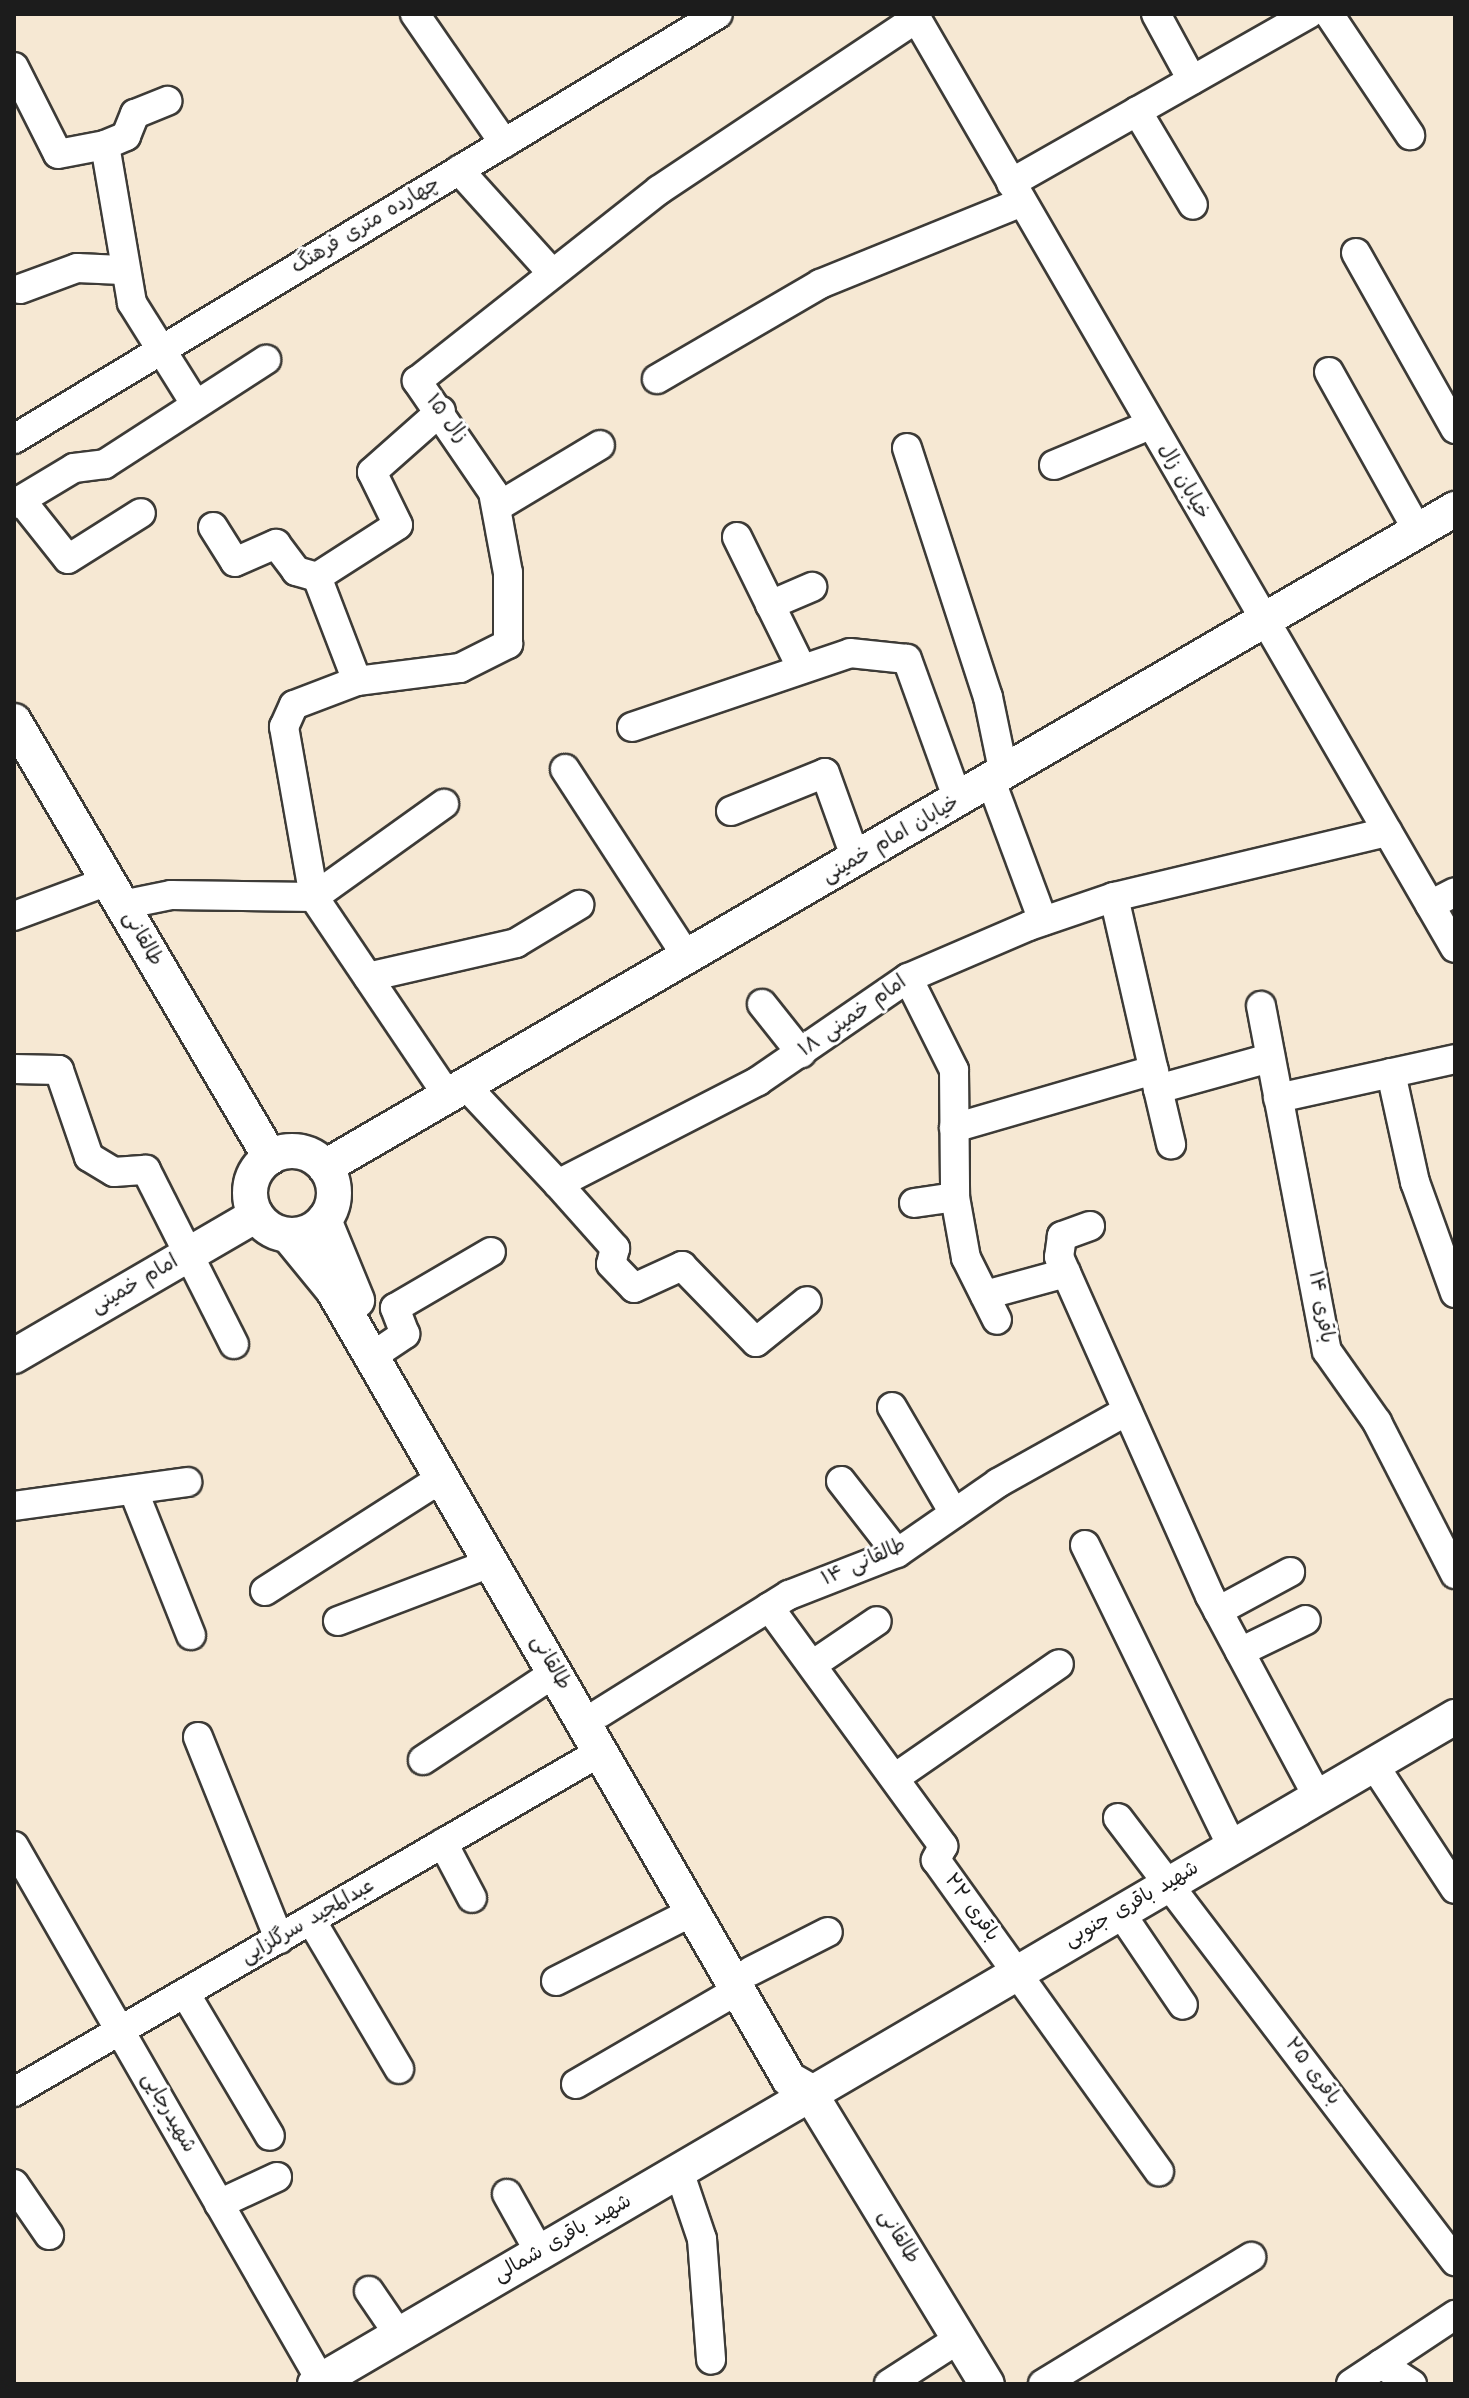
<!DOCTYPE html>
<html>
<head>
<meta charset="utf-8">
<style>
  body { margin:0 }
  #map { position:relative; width:1469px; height:2398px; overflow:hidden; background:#f6e8d3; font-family:Kalam,"Playpen Sans Arabic",sans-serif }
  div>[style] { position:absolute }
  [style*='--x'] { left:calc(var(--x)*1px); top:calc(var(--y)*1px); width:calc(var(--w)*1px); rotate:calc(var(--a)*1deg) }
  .roads { filter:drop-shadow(2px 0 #3d3b37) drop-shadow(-2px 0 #3d3b37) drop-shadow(0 2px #3d3b37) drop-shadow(0 -2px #3d3b37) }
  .minor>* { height:28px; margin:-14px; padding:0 14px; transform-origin:14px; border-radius:14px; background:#fff }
  .major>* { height:34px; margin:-17px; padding:0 17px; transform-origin:17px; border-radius:17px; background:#fff }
  .major>.ring { margin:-17px; padding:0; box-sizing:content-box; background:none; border:34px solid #fff; border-radius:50% }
  span { translate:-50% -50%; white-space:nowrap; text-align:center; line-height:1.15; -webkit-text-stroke:6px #fff; paint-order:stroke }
  .street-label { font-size:20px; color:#1c1c1c }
  .frame { position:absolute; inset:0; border:16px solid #1c1c1c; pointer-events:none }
</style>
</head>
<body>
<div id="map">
  <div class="roads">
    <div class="minor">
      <div style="--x:415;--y:14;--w:157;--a:55.4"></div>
      <div style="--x:914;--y:14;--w:1079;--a:59.92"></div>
      <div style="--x:1156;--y:14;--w:75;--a:61.4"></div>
      <div style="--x:1329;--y:14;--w:146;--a:56.2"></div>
      <div style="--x:14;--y:67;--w:97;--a:63.2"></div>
      <div style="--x:58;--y:154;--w:48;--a:-10.8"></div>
      <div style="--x:105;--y:145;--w:160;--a:80.3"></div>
      <div style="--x:132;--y:303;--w:117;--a:57.9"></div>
      <div style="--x:1137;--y:111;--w:109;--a:59.2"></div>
      <div style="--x:105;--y:145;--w:23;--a:-23"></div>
      <div style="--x:126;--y:136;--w:24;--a:-68"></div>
      <div style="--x:135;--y:114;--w:35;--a:-22"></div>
      <div style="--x:459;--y:170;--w:139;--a:47.9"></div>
      <div style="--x:1011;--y:183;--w:343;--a:-29.6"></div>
      <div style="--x:1356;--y:253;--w:202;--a:60.6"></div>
      <div style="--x:20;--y:289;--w:61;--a:-20.2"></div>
      <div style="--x:77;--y:268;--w:45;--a:2.5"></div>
      <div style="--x:1329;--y:372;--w:182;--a:60.8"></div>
      <div style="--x:657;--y:379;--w:189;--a:-30.2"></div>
      <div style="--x:820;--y:284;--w:218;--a:-22.1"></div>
      <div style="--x:14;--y:439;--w:822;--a:-31.12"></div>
      <div style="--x:907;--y:448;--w:262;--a:72"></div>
      <div style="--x:988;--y:697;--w:79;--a:78.3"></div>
      <div style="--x:1054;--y:465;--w:104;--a:-22.6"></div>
      <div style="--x:21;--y:500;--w:75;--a:51.5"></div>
      <div style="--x:68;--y:559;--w:86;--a:-32.2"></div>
      <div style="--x:14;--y:504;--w:70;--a:-31"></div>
      <div style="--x:74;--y:468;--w:31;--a:-7"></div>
      <div style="--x:105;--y:464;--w:192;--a:-32.9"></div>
      <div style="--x:497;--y:507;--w:120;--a:-31"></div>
      <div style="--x:213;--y:527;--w:41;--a:57.8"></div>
      <div style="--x:235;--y:562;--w:45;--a:-23.7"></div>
      <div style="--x:276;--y:544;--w:34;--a:53"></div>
      <div style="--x:296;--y:571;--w:22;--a:16"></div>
      <div style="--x:737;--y:537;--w:147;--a:63.8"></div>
      <div style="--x:770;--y:605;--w:46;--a:-23.2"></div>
      <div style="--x:357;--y:681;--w:111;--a:-111"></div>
      <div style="--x:317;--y:577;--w:96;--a:-32.7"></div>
      <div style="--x:398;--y:525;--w:59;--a:-116.1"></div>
      <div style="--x:372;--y:472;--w:92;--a:-41.5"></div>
      <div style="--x:632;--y:727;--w:230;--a:-18.7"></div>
      <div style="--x:850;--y:653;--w:57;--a:6"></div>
      <div style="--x:907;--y:659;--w:150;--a:70.1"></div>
      <div style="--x:565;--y:769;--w:224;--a:57"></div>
      <div style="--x:991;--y:781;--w:149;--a:69.6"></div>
      <div style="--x:731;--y:811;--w:101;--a:-22"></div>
      <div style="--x:825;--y:773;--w:91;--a:70.2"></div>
      <div style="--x:314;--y:897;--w:160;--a:-35.6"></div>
      <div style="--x:1114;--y:897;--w:197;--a:77.1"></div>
      <div style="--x:1158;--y:1089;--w:116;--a:-15.5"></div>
      <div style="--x:122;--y:905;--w:50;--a:-11.5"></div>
      <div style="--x:171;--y:895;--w:143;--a:0.8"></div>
      <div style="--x:1430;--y:905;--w:28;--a:-27"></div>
      <div style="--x:14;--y:916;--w:100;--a:-20.4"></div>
      <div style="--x:368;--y:977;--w:152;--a:-12.9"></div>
      <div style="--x:516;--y:943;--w:74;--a:-31.1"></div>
      <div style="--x:908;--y:978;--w:103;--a:63.4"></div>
      <div style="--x:954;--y:1070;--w:127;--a:89.5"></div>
      <div style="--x:955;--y:1197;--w:62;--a:79.8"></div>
      <div style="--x:966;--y:1258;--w:69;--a:63.4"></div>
      <div style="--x:762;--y:1004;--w:63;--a:51.5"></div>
      <div style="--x:1261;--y:1006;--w:351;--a:79.2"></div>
      <div style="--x:1327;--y:1351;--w:87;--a:54.8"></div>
      <div style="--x:1377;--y:1422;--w:171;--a:62.8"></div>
      <div style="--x:14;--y:1069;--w:45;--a:1.3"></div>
      <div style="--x:59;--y:1070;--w:92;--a:71"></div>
      <div style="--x:89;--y:1157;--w:29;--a:31"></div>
      <div style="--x:114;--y:1172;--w:32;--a:-4"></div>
      <div style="--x:146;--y:1170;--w:195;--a:63.2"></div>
      <div style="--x:1391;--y:1073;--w:112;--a:77.6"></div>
      <div style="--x:1415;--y:1182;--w:118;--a:70.2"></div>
      <div style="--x:466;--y:1086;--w:134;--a:46.8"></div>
      <div style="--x:558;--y:1184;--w:225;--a:-27.2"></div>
      <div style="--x:758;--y:1081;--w:182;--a:-34.5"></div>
      <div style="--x:908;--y:978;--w:132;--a:-23.3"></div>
      <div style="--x:1029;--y:926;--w:90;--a:-18.8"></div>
      <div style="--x:1114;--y:897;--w:281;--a:-13.4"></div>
      <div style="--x:1158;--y:1089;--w:57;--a:76.7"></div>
      <div style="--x:448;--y:1096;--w:240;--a:-124"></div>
      <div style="--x:314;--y:897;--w:173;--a:-100"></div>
      <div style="--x:284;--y:727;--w:24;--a:-66"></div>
      <div style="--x:294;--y:705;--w:67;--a:-20.9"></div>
      <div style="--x:357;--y:681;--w:104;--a:-7.2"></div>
      <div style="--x:460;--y:668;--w:54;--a:-26.6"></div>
      <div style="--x:508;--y:644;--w:71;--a:-90"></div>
      <div style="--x:508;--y:573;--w:82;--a:-100.5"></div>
      <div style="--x:493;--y:492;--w:135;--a:-124.4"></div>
      <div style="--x:417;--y:381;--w:308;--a:-38.3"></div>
      <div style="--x:659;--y:190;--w:310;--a:-33.7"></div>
      <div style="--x:1278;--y:1098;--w:181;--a:-12.4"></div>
      <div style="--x:954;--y:1128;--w:208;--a:-16.2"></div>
      <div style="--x:558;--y:1184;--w:86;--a:48.3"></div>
      <div style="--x:615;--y:1248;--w:16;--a:104"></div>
      <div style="--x:611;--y:1264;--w:33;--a:46"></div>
      <div style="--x:634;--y:1288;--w:53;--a:-24.6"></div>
      <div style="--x:682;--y:1266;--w:106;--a:45.8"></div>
      <div style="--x:756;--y:1342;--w:65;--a:-38.8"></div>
      <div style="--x:914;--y:1203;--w:41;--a:-8.3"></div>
      <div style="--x:1090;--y:1226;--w:30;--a:160"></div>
      <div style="--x:1062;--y:1236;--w:21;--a:98"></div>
      <div style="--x:1059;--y:1257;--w:371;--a:66"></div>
      <div style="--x:1210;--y:1596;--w:228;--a:61.8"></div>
      <div style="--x:985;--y:1295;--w:84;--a:-15.2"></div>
      <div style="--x:383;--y:1349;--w:27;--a:-34"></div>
      <div style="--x:405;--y:1334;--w:28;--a:-111"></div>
      <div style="--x:395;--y:1308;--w:111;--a:-30.3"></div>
      <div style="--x:892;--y:1407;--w:123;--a:59.7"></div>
      <div style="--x:841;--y:1481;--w:91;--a:52.1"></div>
      <div style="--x:134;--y:1492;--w:154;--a:68.3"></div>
      <div style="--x:14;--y:1506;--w:175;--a:-7.9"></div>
      <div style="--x:1085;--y:1545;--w:336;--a:64"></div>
      <div style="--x:265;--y:1591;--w:210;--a:-32.6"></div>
      <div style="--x:769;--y:1607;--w:296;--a:53.9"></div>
      <div style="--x:943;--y:1846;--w:16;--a:117"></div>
      <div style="--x:936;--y:1860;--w:383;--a:54.4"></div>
      <div style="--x:1218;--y:1611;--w:82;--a:-28.4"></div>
      <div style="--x:338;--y:1621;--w:164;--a:-20.8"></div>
      <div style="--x:1240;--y:1652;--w:73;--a:-25.9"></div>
      <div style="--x:812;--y:1665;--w:78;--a:-34.1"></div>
      <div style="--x:600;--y:1713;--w:223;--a:-32"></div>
      <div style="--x:789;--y:1595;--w:116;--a:-21.3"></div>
      <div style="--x:897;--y:1553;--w:123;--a:-34.7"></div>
      <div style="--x:998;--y:1483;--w:148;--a:-29.2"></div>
      <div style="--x:198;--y:1737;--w:218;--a:68.1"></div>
      <div style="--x:423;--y:1760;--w:159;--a:-33.5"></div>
      <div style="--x:1374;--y:1765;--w:148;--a:56.8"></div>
      <div style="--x:896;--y:1777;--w:198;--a:-34.7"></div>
      <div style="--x:1118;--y:1818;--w:557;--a:52.74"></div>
      <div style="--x:443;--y:1843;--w:62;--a:62.2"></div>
      <div style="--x:14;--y:1846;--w:617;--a:60.15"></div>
      <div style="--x:1120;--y:1912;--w:112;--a:55.9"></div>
      <div style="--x:311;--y:1920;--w:173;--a:59.4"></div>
      <div style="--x:751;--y:1971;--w:86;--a:-26.9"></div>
      <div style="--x:556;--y:1981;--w:155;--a:-26.9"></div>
      <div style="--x:185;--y:1993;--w:166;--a:59.3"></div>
      <div style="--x:576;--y:2084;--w:190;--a:-30.1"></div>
      <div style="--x:14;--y:2092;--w:680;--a:-30.11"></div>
      <div style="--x:679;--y:2171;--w:72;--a:71.3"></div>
      <div style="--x:702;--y:2239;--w:121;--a:85.7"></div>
      <div style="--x:14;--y:2184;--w:62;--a:55.5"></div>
      <div style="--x:507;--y:2194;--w:68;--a:60.8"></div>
      <div style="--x:219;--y:2204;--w:64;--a:-25"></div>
      <div style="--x:369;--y:2291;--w:53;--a:55.7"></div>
      <div style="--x:1381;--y:2364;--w:37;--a:33"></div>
      <div style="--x:889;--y:2384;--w:85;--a:-32.9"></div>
      <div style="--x:1043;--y:2384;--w:244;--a:-31.4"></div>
      <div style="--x:1351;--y:2384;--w:125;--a:-33.6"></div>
    </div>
    <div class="major">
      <div style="--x:14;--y:721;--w:506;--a:59.58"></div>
      <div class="ring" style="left:250px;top:1151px;width:50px;height:50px"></div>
      <div style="--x:325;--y:1167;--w:1308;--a:-30.21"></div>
      <div style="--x:324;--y:1220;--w:87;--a:67.6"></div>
      <div style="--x:288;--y:1235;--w:71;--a:50.7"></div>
      <div style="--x:333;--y:1290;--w:911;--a:59.97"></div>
      <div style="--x:789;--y:2079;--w:22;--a:30"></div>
      <div style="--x:808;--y:2090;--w:344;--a:58.7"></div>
      <div style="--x:14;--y:1356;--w:280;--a:-30.2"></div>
      <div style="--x:315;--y:2384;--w:1321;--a:-30.33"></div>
    </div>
  </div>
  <div class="street-label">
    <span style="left:366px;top:226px;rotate:-31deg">چهارده متری فرهنگ</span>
    <span style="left:446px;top:419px;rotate:53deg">زال ۱۵</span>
    <span style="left:1183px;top:482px;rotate:60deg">خیابان زال</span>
    <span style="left:891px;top:840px;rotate:-30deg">خیابان امام خمینی</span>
    <span style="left:142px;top:939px;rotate:60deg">طالقانی</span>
    <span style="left:853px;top:1017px;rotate:-35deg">امام خمینی ۱۸</span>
    <span style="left:135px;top:1285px;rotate:-30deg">امام خمینی</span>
    <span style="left:1320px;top:1307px;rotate:80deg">باقری ۱۴</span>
    <span style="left:864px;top:1563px;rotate:-24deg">طالقانی ۱۴</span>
    <span style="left:550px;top:1663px;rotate:60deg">طالقانی</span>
    <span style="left:1132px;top:1905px;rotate:-30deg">شهید باقری جنوبی</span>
    <span style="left:971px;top:1908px;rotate:54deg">باقری ۲۲</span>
    <span style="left:308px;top:1922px;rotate:-30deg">عبدالمجید سرگلزایی</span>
    <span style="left:1312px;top:2072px;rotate:53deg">باقری ۲۵</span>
    <span style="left:168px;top:2113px;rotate:60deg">شهیدرجایی</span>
    <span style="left:898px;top:2237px;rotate:58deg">طالقانی</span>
    <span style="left:563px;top:2239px;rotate:-30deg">شهید باقری شمالی</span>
  </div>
  <div class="frame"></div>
</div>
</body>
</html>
